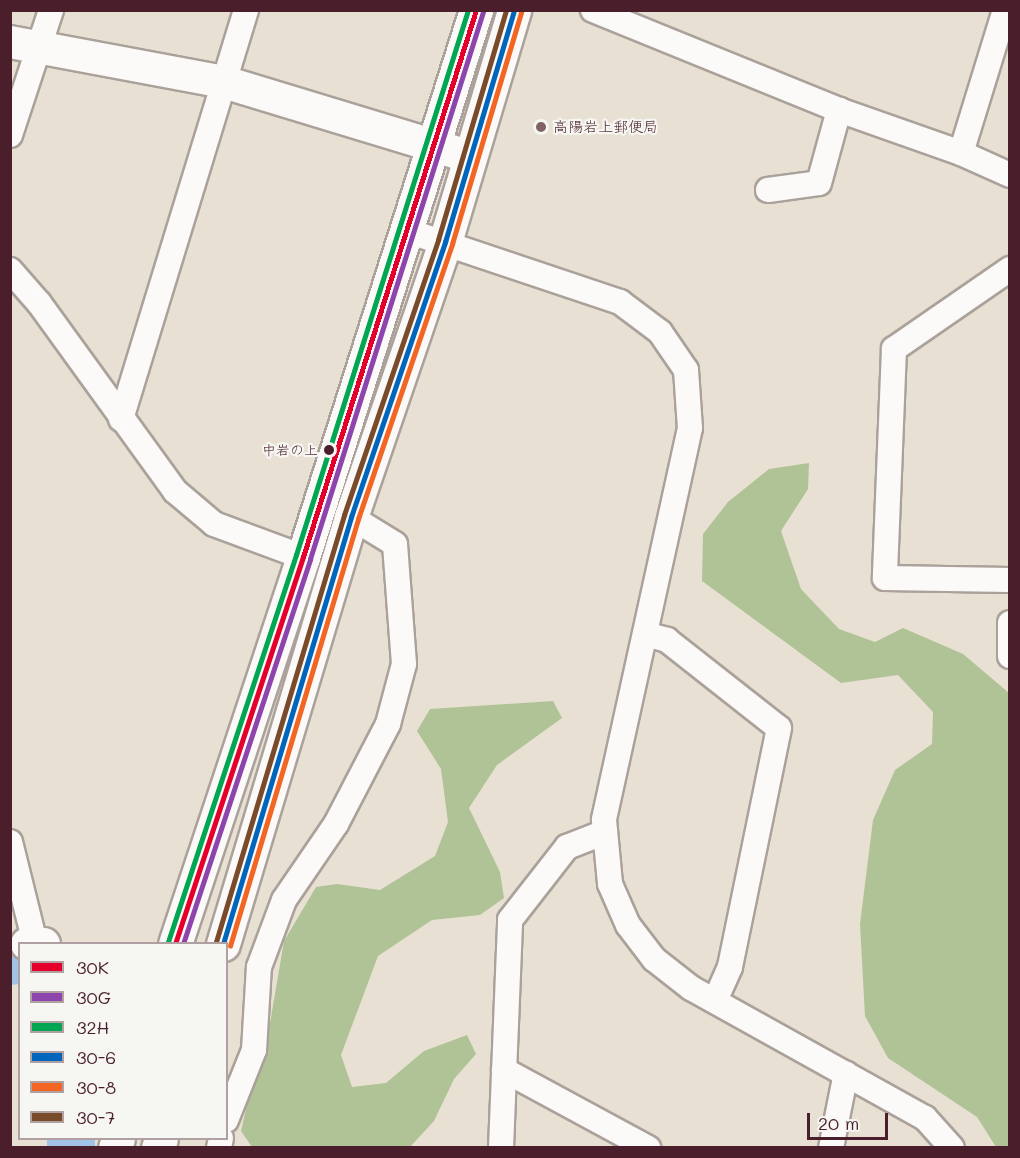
<!DOCTYPE html>
<html>
<head>
<meta charset="utf-8">
<style>
  body { margin:0 }
  #map { position:relative; width:1020px; height:1158px; overflow:hidden; background:#e8e0d2; font-family:Mali,"Klee One",sans-serif }
  div>[style] { position:absolute }
  [style*='--x'] { left:calc(var(--x)*1px); top:calc(var(--y)*1px); width:calc(var(--w)*1px); rotate:calc(var(--a)*1deg) }
  .forest>* { inset:0; background:#b0c396 }
  .river>* { height:48px; margin:-24px; padding:0 24px; transform-origin:24px; border-radius:24px; background:#a2c3e8 }
  .roads { filter:drop-shadow(2px 0 #aba19b) drop-shadow(-2px 0 #aba19b) drop-shadow(0 2px #aba19b) drop-shadow(0 -2px #aba19b) }
  .minor>* { height:24px; margin:-12px; padding:0 12px; transform-origin:12px; border-radius:12px; background:#fcfaf8 }
  .tertiary>* { height:32px; margin:-16px; padding:0 16px; transform-origin:16px; border-radius:16px; background:#fcfaf8 }
  .primary>* { height:33px; margin:-16.5px; padding:0 16.5px; transform-origin:16.5px; border-radius:16.5px; background:#fcfaf8 }
  .bus-1>* { height:4.5px; margin:-2.25px; padding:0 2.25px; transform-origin:2.25px; border-radius:2.25px; background:#e4002b }
  .bus-2>* { height:4.5px; margin:-2.25px; padding:0 2.25px; transform-origin:2.25px; border-radius:2.25px; background:#8e44ad }
  .bus-3>* { height:4.5px; margin:-2.25px; padding:0 2.25px; transform-origin:2.25px; border-radius:2.25px; background:#00a651 }
  .bus-4>* { height:4.5px; margin:-2.25px; padding:0 2.25px; transform-origin:2.25px; border-radius:2.25px; background:#0065bd }
  .bus-5>* { height:4.5px; margin:-2.25px; padding:0 2.25px; transform-origin:2.25px; border-radius:2.25px; background:#f26522 }
  .bus-6>* { height:4.5px; margin:-2.25px; padding:0 2.25px; transform-origin:2.25px; border-radius:2.25px; background:#7a4b2a }
  .dots>* { width:16px; height:16px; translate:-50% -50%; box-sizing:border-box; border:3px solid #f6f6f2; border-radius:50% }
  span { translate:-50% -50%; white-space:nowrap; text-align:center; line-height:1.15; -webkit-text-stroke:4.5px #f6f6f2; paint-order:stroke }
  .bus-label { font-size:14px; color:#4a1f2b }
  .right { translate:-100% -50%; text-align:right }
  .poi-label { font-size:15px; color:#4a1f2b }
  .left { translate:0 -50%; text-align:left }
  .frame { position:absolute; inset:0; border:12px solid #4a1f2b; pointer-events:none }
  .legend { position:absolute; left:18px; top:942px; width:210px; height:198px; box-sizing:border-box; background:#f6f6f2; border:2px solid #b1a0a2; margin:0; padding:8px 10px; list-style:none; font-size:18px; color:#4a1f2b }
  .legend li { display:flex; align-items:center; gap:12px; height:30px }
  .legend b { width:30px; border:2px solid #b1a0a2 }
  .scale { position:absolute; left:807px; top:1113px; width:81px; height:27px; box-sizing:border-box; border:3px solid #4a1f2b; border-top:0; padding-left:8px; font-size:18px; line-height:21px; white-space:nowrap; color:#4a1f2b; -webkit-text-stroke:4px #f6f6f2; paint-order:stroke }
</style>
</head>
<body>
<div id="map">
  <div class="forest">
    <div style="clip-path:polygon(809px 463px,808px 489px,781px 531px,801px 589px,839px 629px,875px 642px,903px 628px,963px 654px,1009px 693px,1009px 1147px,996px 1147px,977px 1117px,888px 1058px,865px 1016px,860px 924px,873px 820px,895px 770px,932px 744px,933px 712px,898px 675px,841px 683px,702px 581px,703px 534px,728px 502px,769px 469px)"></div>
    <div style="clip-path:polygon(553px 701px,562px 718px,497px 765px,469px 808px,500px 872px,504px 898px,480px 915px,432px 920px,378px 956px,341px 1055px,352px 1087px,386px 1083px,424px 1051px,467px 1035px,476px 1054px,454px 1079px,434px 1121px,409px 1148px,252px 1147px,241px 1131px,255px 1070px,270px 1023px,284px 941px,316px 887px,337px 884px,380px 890px,435px 856px,448px 822px,441px 769px,417px 731px,430px 709px)"></div>
  </div>
  <div class="river">
    <div style="--x:10;--y:961;--w:10;--a:-6"></div>
    <div style="--x:71;--y:1148;--w:10;--a:-90"></div>
  </div>
  <div class="roads">
    <div class="minor">
      <div style="--x:593;--y:10;--w:266;--a:22.1"></div>
      <div style="--x:839;--y:110;--w:129;--a:19.4"></div>
      <div style="--x:961;--y:153;--w:54;--a:24.2"></div>
      <div style="--x:10;--y:135;--w:132;--a:-71.8"></div>
      <div style="--x:961;--y:153;--w:150;--a:-72.9"></div>
      <div style="--x:768;--y:190;--w:51;--a:-7.8"></div>
      <div style="--x:819;--y:183;--w:76;--a:-74.7"></div>
      <div style="--x:405;--y:230;--w:227;--a:18.5"></div>
      <div style="--x:620;--y:302;--w:50;--a:36.9"></div>
      <div style="--x:660;--y:332;--w:46;--a:55.6"></div>
      <div style="--x:686;--y:370;--w:58;--a:86.1"></div>
      <div style="--x:690;--y:428;--w:401;--a:102.4"></div>
      <div style="--x:604;--y:820;--w:64;--a:84.6"></div>
      <div style="--x:610;--y:884;--w:45;--a:66.3"></div>
      <div style="--x:628;--y:925;--w:43;--a:52.6"></div>
      <div style="--x:654;--y:959;--w:47;--a:38.1"></div>
      <div style="--x:691;--y:988;--w:268;--a:29.1"></div>
      <div style="--x:925;--y:1118;--w:40;--a:48"></div>
      <div style="--x:1010;--y:269;--w:141;--a:145.4"></div>
      <div style="--x:894;--y:349;--w:229;--a:92.3"></div>
      <div style="--x:885;--y:578;--w:125;--a:0.9"></div>
      <div style="--x:10;--y:270;--w:44;--a:48.7"></div>
      <div style="--x:39;--y:303;--w:232;--a:54.1"></div>
      <div style="--x:175;--y:491;--w:51;--a:40.2"></div>
      <div style="--x:214;--y:524;--w:95;--a:20.3"></div>
      <div style="--x:121;--y:419;--w:428;--a:-73"></div>
      <div style="--x:1010;--y:623;--w:33;--a:90"></div>
      <div style="--x:645;--y:634;--w:23;--a:15"></div>
      <div style="--x:667;--y:640;--w:142;--a:38.2"></div>
      <div style="--x:779;--y:728;--w:244;--a:101.6"></div>
      <div style="--x:730;--y:967;--w:37;--a:114"></div>
      <div style="--x:10;--y:842;--w:104;--a:76.1"></div>
      <div style="--x:504;--y:1070;--w:164;--a:28.4"></div>
      <div style="--x:226;--y:1120;--w:75;--a:-68.2"></div>
      <div style="--x:254;--y:1050;--w:83;--a:-86.6"></div>
      <div style="--x:259;--y:967;--w:72;--a:-69.5"></div>
      <div style="--x:284;--y:900;--w:92;--a:-55.6"></div>
      <div style="--x:336;--y:824;--w:113;--a:-62.5"></div>
      <div style="--x:388;--y:724;--w:62;--a:-75.1"></div>
      <div style="--x:404;--y:664;--w:120;--a:-94.3"></div>
      <div style="--x:395;--y:544;--w:52;--a:-148.5"></div>
      <div style="--x:219;--y:1148;--w:10;--a:-79"></div>
      <div style="--x:501;--y:1148;--w:228;--a:-87.7"></div>
      <div style="--x:510;--y:920;--w:93;--a:-52"></div>
      <div style="--x:567;--y:847;--w:41;--a:-21.5"></div>
      <div style="--x:831;--y:1148;--w:76;--a:-78.7"></div>
    </div>
    <div class="tertiary">
      <div style="--x:10;--y:42;--w:218;--a:10.6"></div>
      <div style="--x:224;--y:82;--w:258;--a:16.9"></div>
      <div style="--x:27;--y:944;--w:17;--a:0"></div>
    </div>
    <div class="primary">
      <div style="--x:175;--y:944;--w:408;--a:-71.7"></div>
      <div style="--x:303;--y:557;--w:574;--a:-72.45"></div>
      <div style="--x:223;--y:944;--w:446;--a:-73.3"></div>
      <div style="--x:351;--y:517;--w:291;--a:-71.1"></div>
      <div style="--x:445;--y:242;--w:242;--a:-73.4"></div>
      <div style="--x:115;--y:1148;--w:10;--a:-73"></div>
      <div style="--x:158;--y:1148;--w:10;--a:-73"></div>
    </div>
  </div>
  <div class="bus-1">
    <div style="--x:175;--y:944;--w:408;--a:-71.7"></div>
    <div style="--x:303;--y:557;--w:574;--a:-72.45"></div>
  </div>
  <div class="bus-2">
    <div style="--x:183;--y:944;--w:405;--a:-71.7"></div>
    <div style="--x:310;--y:559;--w:574;--a:-72.45"></div>
  </div>
  <div class="bus-3">
    <div style="--x:168;--y:942;--w:408;--a:-71.7"></div>
    <div style="--x:296;--y:555;--w:571;--a:-72.48"></div>
  </div>
  <div class="bus-4">
    <div style="--x:223;--y:944;--w:446;--a:-73.3"></div>
    <div style="--x:351;--y:517;--w:291;--a:-71.1"></div>
    <div style="--x:445;--y:242;--w:242;--a:-73.4"></div>
  </div>
  <div class="bus-5">
    <div style="--x:230;--y:946;--w:446;--a:-73.3"></div>
    <div style="--x:358;--y:519;--w:291;--a:-71.1"></div>
    <div style="--x:452;--y:244;--w:242;--a:-73.4"></div>
  </div>
  <div class="bus-6">
    <div style="--x:216;--y:942;--w:446;--a:-73.3"></div>
    <div style="--x:344;--y:515;--w:291;--a:-71.1"></div>
    <div style="--x:438;--y:240;--w:240;--a:-73.5"></div>
  </div>
  <div class="dots">
    <div style="left:541px;top:127px;background:#816365"></div>
    <div style="left:329px;top:450px;background:#4a1f2b"></div>
  </div>
  <div class="bus-label">
    <span class="right" style="left:318px;top:450px">中岩の上</span>
  </div>
  <div class="poi-label">
    <span class="left" style="left:553px;top:127px">高陽岩上郵便局</span>
  </div>
  <div class="frame"></div>
  <ul class="legend">
  <li><b style="height:8px;background:#e4002b"></b>30K</li>
  <li><b style="height:8px;background:#8e44ad"></b>30G</li>
  <li><b style="height:8px;background:#00a651"></b>32H</li>
  <li><b style="height:8px;background:#0065bd"></b>30-6</li>
  <li><b style="height:8px;background:#f26522"></b>30-8</li>
  <li><b style="height:8px;background:#7a4b2a"></b>30-7</li>
  </ul>
  <div class="scale">20 m</div>
</div>
</body>
</html>
